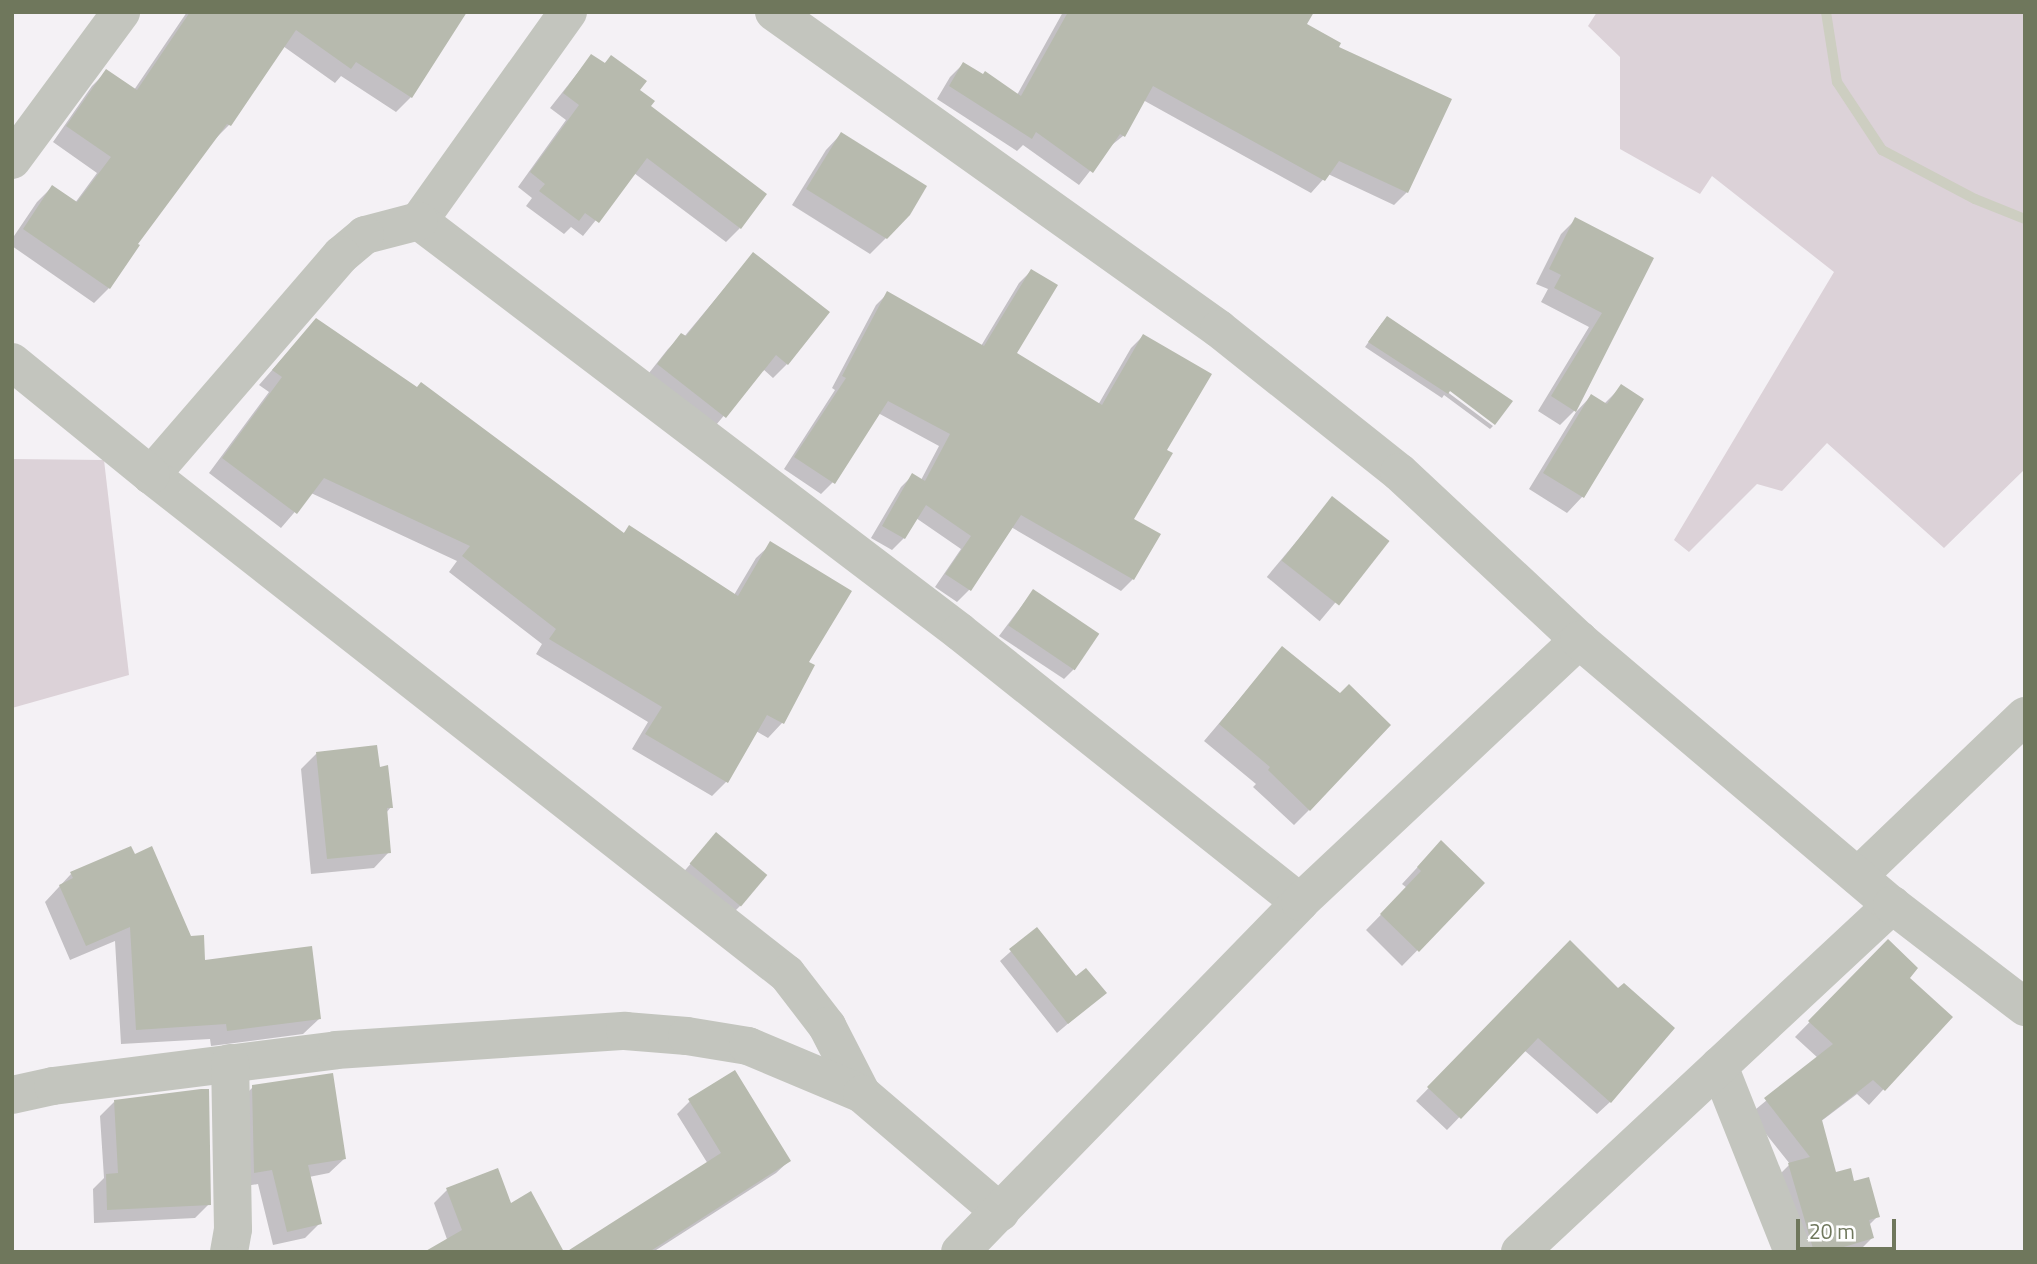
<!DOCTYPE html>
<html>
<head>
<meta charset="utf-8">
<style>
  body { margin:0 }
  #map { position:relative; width:2037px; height:1264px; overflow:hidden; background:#f4f1f5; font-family:"Titillium Web",sans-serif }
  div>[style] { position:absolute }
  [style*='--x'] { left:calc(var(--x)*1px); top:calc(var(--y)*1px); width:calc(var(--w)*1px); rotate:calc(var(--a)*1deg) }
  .green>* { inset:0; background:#dcd2d8 }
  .shadow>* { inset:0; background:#0003; transform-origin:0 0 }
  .stream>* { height:10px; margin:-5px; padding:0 5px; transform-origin:5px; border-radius:5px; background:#cdcec1 }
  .building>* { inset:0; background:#b7baae; transform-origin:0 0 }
  .minor>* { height:38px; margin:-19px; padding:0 19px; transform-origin:19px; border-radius:19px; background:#c3c5be }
  .tertiary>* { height:38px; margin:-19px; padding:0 19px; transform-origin:19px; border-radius:19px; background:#c3c5be }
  span { translate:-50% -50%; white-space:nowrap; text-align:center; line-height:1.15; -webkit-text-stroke:7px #fff; paint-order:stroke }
  .frame { position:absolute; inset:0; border:14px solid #6f775c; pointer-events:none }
  .scale { position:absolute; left:1796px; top:1219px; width:100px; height:32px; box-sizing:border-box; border:4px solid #6f775c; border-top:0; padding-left:9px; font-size:21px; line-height:24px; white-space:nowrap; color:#6f775c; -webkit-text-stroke:5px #fff; paint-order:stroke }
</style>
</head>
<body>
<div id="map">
  <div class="green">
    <div style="clip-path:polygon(1597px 12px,2025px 12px,2025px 469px,1944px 548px,1827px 443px,1782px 491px,1757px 484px,1689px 552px,1674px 540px,1834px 272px,1712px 176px,1700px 194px,1620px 149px,1620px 57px,1588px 26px)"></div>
    <div style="clip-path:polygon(12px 459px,104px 460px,129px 675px,12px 708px)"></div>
  </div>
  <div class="shadow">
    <div style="clip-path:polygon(187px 12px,465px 12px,411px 97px,396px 112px,341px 76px,335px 83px,283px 46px,229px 125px,214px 140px,135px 244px,109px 288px,94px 303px,12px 246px,12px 239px,37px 202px,52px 187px,75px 203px,97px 173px,53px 142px,92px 86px,107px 71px,134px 90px)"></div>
    <div style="clip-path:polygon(1063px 12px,1301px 12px,1305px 25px,1337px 48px,1450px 100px,1407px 192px,1394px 205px,1328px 174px,1311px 193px,1143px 100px,1123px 136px,1108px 148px,1079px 185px,1023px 145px,1017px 151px,937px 99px,950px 77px,963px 64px,1017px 95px)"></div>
    <div style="clip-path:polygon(591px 56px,603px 65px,611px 57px,740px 228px,726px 242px,634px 173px,583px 236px,571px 227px,564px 234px,526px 206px,532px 198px,518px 187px,566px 120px,550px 108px)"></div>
    <div style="clip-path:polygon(841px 134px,886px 238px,870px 254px,792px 205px,826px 150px)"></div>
    <div style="clip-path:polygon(1575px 220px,1652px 259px,1574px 411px,1560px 425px,1538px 411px,1589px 327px,1541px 302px,1548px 289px,1536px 284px,1561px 234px)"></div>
    <div style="clip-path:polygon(753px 254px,787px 364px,773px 378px,763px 369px,711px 431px,645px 378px,668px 349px,682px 335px,684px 337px)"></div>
    <div style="clip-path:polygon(1031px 271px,1015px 353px,1098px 405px,1131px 348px,1143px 336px,1165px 450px,1132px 519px,1133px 579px,1121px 591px,1011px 527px,969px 590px,957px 602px,935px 587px,961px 549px,916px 518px,904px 538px,892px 550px,871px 538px,901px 487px,913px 475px,921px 480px,939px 446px,878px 413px,833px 482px,821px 494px,784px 469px,835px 390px,832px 388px,876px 305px,888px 293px,981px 346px,1019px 283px)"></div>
    <div style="clip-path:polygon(316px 320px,622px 535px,630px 527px,734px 595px,756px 558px,771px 544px,807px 663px,813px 666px,782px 723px,768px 738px,756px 731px,726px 782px,712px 796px,632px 749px,648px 722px,536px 654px,542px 644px,449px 572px,457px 561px,311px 493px,281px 528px,209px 473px,269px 392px,259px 385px)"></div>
    <div style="clip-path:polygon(1382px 323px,1444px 385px,1442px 388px,1493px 426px,1490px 429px,1444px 395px,1442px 398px,1365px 347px)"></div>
    <div style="clip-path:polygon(1621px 387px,1642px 399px,1582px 497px,1567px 513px,1529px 489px,1576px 412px,1591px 396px,1604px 404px)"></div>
    <div style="left:1333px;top:498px;width:69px;height:103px;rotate:40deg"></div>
    <div style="clip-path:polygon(1033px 591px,1074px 669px,1064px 679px,999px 636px)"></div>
    <div style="clip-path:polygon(1282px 649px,1309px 810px,1294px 825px,1253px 787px,1256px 784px,1204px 741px)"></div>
    <div style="clip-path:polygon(316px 754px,378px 769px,391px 807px,386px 813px,389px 852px,374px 868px,311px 874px,301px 769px)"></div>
    <div style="clip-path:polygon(716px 834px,741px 905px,731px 915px,681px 875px)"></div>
    <div style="clip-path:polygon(1426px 858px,1483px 883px,1402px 966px,1366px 930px,1407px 888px,1402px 884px)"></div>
    <div style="clip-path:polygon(71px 874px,190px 938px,204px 962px,319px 1019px,303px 1034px,211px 1046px,210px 1039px,121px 1044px,115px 941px,70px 960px,45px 902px)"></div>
    <div style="clip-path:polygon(1036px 929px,1076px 979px,1104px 993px,1057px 1033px,1000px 961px)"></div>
    <div style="clip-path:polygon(1888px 942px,1907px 978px,1950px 1017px,1869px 1105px,1857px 1094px,1820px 1122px,1835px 1174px,1853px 1184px,1878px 1216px,1869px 1225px,1872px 1238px,1858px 1252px,1795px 1252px,1775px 1179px,1790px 1164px,1750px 1114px,1818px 1058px,1795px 1037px)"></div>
    <div style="clip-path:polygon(1570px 943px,1618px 991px,1610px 1102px,1597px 1114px,1524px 1050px,1447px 1130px,1416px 1101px)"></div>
    <div style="clip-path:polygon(253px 1087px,344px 1159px,329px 1173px,309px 1177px,320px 1223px,305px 1238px,273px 1245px,258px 1184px,240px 1187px,238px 1102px)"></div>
    <div style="clip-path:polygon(690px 1101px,789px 1161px,776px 1173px,653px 1252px,570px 1252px,708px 1164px,677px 1114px)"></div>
    <div style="clip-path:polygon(114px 1102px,209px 1204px,195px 1218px,94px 1223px,93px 1189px,104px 1178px,100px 1116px)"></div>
    <div style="clip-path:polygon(447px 1190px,510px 1205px,448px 1242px,434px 1203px)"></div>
  </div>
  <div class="stream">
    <div style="--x:1826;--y:12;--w:71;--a:81.1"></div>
    <div style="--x:1837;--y:82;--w:82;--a:56.5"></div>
    <div style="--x:1882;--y:150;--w:105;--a:27.8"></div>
    <div style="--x:1975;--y:199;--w:54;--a:21.8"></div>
  </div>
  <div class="building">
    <div style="clip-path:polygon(190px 12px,467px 12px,412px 98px,356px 62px,351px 69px,296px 30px,231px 126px,227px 124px,138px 244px,140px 245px,110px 289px,23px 229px,52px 185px,77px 202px,111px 157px,66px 126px,106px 69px,137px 90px)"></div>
    <div style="clip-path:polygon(1068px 12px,1314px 12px,1307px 24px,1341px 43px,1339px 47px,1452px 99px,1408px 193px,1339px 161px,1325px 181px,1153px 86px,1125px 137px,1120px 134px,1093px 173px,1036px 132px,1032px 139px,949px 86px,963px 62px,983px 74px,985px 71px,1021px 96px)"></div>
    <div style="clip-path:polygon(591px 54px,605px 63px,611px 55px,647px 81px,640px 90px,655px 101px,651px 106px,767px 194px,741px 229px,647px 158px,599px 223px,585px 213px,579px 221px,539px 191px,545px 184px,530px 172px,579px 105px,563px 93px)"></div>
    <div style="clip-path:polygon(841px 132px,927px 186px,910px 215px,887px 239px,806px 189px)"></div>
    <div style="clip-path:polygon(1575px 217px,1654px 258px,1576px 412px,1551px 396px,1602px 313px,1554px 288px,1561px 275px,1549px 269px)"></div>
    <div style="clip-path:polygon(753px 252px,830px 312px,788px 365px,776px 355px,726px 418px,657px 364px,681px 333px,686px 336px)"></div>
    <div style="clip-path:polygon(1031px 269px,1058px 285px,1017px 353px,1102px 405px,1143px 334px,1212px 374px,1167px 450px,1173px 453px,1134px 519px,1161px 534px,1134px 580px,1021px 515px,971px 591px,945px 574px,971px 536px,926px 505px,905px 539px,882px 526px,912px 473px,925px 481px,950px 434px,888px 401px,835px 484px,794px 457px,846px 378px,842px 376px,887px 291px,984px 346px)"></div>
    <div style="clip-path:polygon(1387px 316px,1513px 401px,1495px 425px,1450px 391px,1448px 394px,1368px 342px)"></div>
    <div style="clip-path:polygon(316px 318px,417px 387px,421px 382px,624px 533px,629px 525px,738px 596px,770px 541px,852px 591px,809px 662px,815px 665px,784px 724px,767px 715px,728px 783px,645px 734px,662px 707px,549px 639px,556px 629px,462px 556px,470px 546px,324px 478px,297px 514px,222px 458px,282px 377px,272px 370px)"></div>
    <div style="clip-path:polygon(1621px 384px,1644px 399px,1584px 498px,1543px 473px,1591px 394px,1607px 404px)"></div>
    <div style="left:1332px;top:496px;width:73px;height:82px;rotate:38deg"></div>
    <div style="left:1033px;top:589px;width:80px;height:44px;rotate:34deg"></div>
    <div style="clip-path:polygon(1282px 646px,1340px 693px,1349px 684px,1391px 725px,1310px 811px,1268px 770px,1270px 767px,1219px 724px)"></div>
    <div style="clip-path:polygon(377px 745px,380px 767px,388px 765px,393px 808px,387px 808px,391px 853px,327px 859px,316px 752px)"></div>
    <div style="left:716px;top:832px;width:67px;height:41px;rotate:40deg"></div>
    <div style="clip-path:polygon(1441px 840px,1485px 883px,1419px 952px,1380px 914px,1421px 871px,1417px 867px)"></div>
    <div style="clip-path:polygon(131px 846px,135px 854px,152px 846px,191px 936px,204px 935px,205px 960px,312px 946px,321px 1019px,227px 1031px,226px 1024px,136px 1030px,130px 927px,86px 946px,59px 885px,73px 878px,70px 872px)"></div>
    <div style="clip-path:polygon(1037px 927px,1076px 976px,1086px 968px,1107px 993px,1068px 1024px,1009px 949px)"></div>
    <div style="clip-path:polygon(1888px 939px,1918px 968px,1910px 978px,1953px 1017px,1885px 1091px,1873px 1080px,1822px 1120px,1836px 1172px,1851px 1168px,1854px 1181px,1869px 1177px,1880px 1217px,1869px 1220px,1874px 1238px,1827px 1252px,1814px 1252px,1788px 1163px,1810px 1157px,1764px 1098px,1833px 1044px,1808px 1021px)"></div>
    <div style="clip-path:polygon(1570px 940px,1618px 988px,1624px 983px,1675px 1028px,1611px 1103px,1538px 1038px,1461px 1119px,1427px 1087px)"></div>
    <div style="clip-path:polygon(735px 1070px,791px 1161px,649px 1252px,566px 1252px,721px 1153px,688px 1099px)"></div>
    <div style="clip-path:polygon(333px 1073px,346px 1159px,308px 1165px,322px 1224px,287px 1232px,272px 1170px,254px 1173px,252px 1085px)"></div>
    <div style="clip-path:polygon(201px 1089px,209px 1089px,211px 1205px,107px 1210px,106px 1174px,118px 1173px,114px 1100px)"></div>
    <div style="clip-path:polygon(498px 1168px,511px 1203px,531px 1191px,564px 1252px,424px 1252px,462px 1230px,446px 1188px)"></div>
  </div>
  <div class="minor">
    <div style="--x:568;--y:12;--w:257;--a:125.5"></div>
    <div style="--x:419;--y:221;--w:679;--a:37.22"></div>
    <div style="--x:960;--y:632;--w:434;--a:38.5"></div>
    <div style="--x:774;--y:12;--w:546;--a:35.46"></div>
    <div style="--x:1219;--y:329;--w:230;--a:38.5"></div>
    <div style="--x:1399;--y:472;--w:246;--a:43"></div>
    <div style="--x:12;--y:160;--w:184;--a:-53.6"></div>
    <div style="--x:419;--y:221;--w:56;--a:165.5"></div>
    <div style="--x:365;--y:235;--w:31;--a:140"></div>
    <div style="--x:341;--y:255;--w:291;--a:130.8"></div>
    <div style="--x:151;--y:475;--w:808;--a:38.12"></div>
    <div style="--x:787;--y:974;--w:66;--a:52.4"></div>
    <div style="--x:827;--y:1026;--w:76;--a:62.8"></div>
    <div style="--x:12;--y:362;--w:179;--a:39.1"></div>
    <div style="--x:1858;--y:876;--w:231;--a:-43.8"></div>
    <div style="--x:1719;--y:1066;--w:200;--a:68.3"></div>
    <div style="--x:12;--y:1095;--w:42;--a:-12.4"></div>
    <div style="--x:53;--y:1086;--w:285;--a:-7.2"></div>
    <div style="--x:336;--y:1050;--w:290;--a:-3.8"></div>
    <div style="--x:625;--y:1031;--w:62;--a:4.6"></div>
    <div style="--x:687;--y:1036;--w:62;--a:9.3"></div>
    <div style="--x:748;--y:1046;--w:124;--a:22.8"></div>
    <div style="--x:862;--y:1094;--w:182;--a:40.5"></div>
    <div style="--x:229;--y:1252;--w:23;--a:-80"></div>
    <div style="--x:233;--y:1229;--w:166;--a:-91"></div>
    <div style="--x:1520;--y:1252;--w:509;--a:-43.01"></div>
  </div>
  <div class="tertiary">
    <div style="--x:960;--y:1252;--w:488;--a:-45.8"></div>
    <div style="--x:1300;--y:902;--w:383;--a:-43.2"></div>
    <div style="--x:1579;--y:640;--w:410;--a:40.3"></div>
    <div style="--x:1892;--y:905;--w:168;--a:37.5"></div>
  </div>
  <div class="frame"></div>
  <div class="scale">20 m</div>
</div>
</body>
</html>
